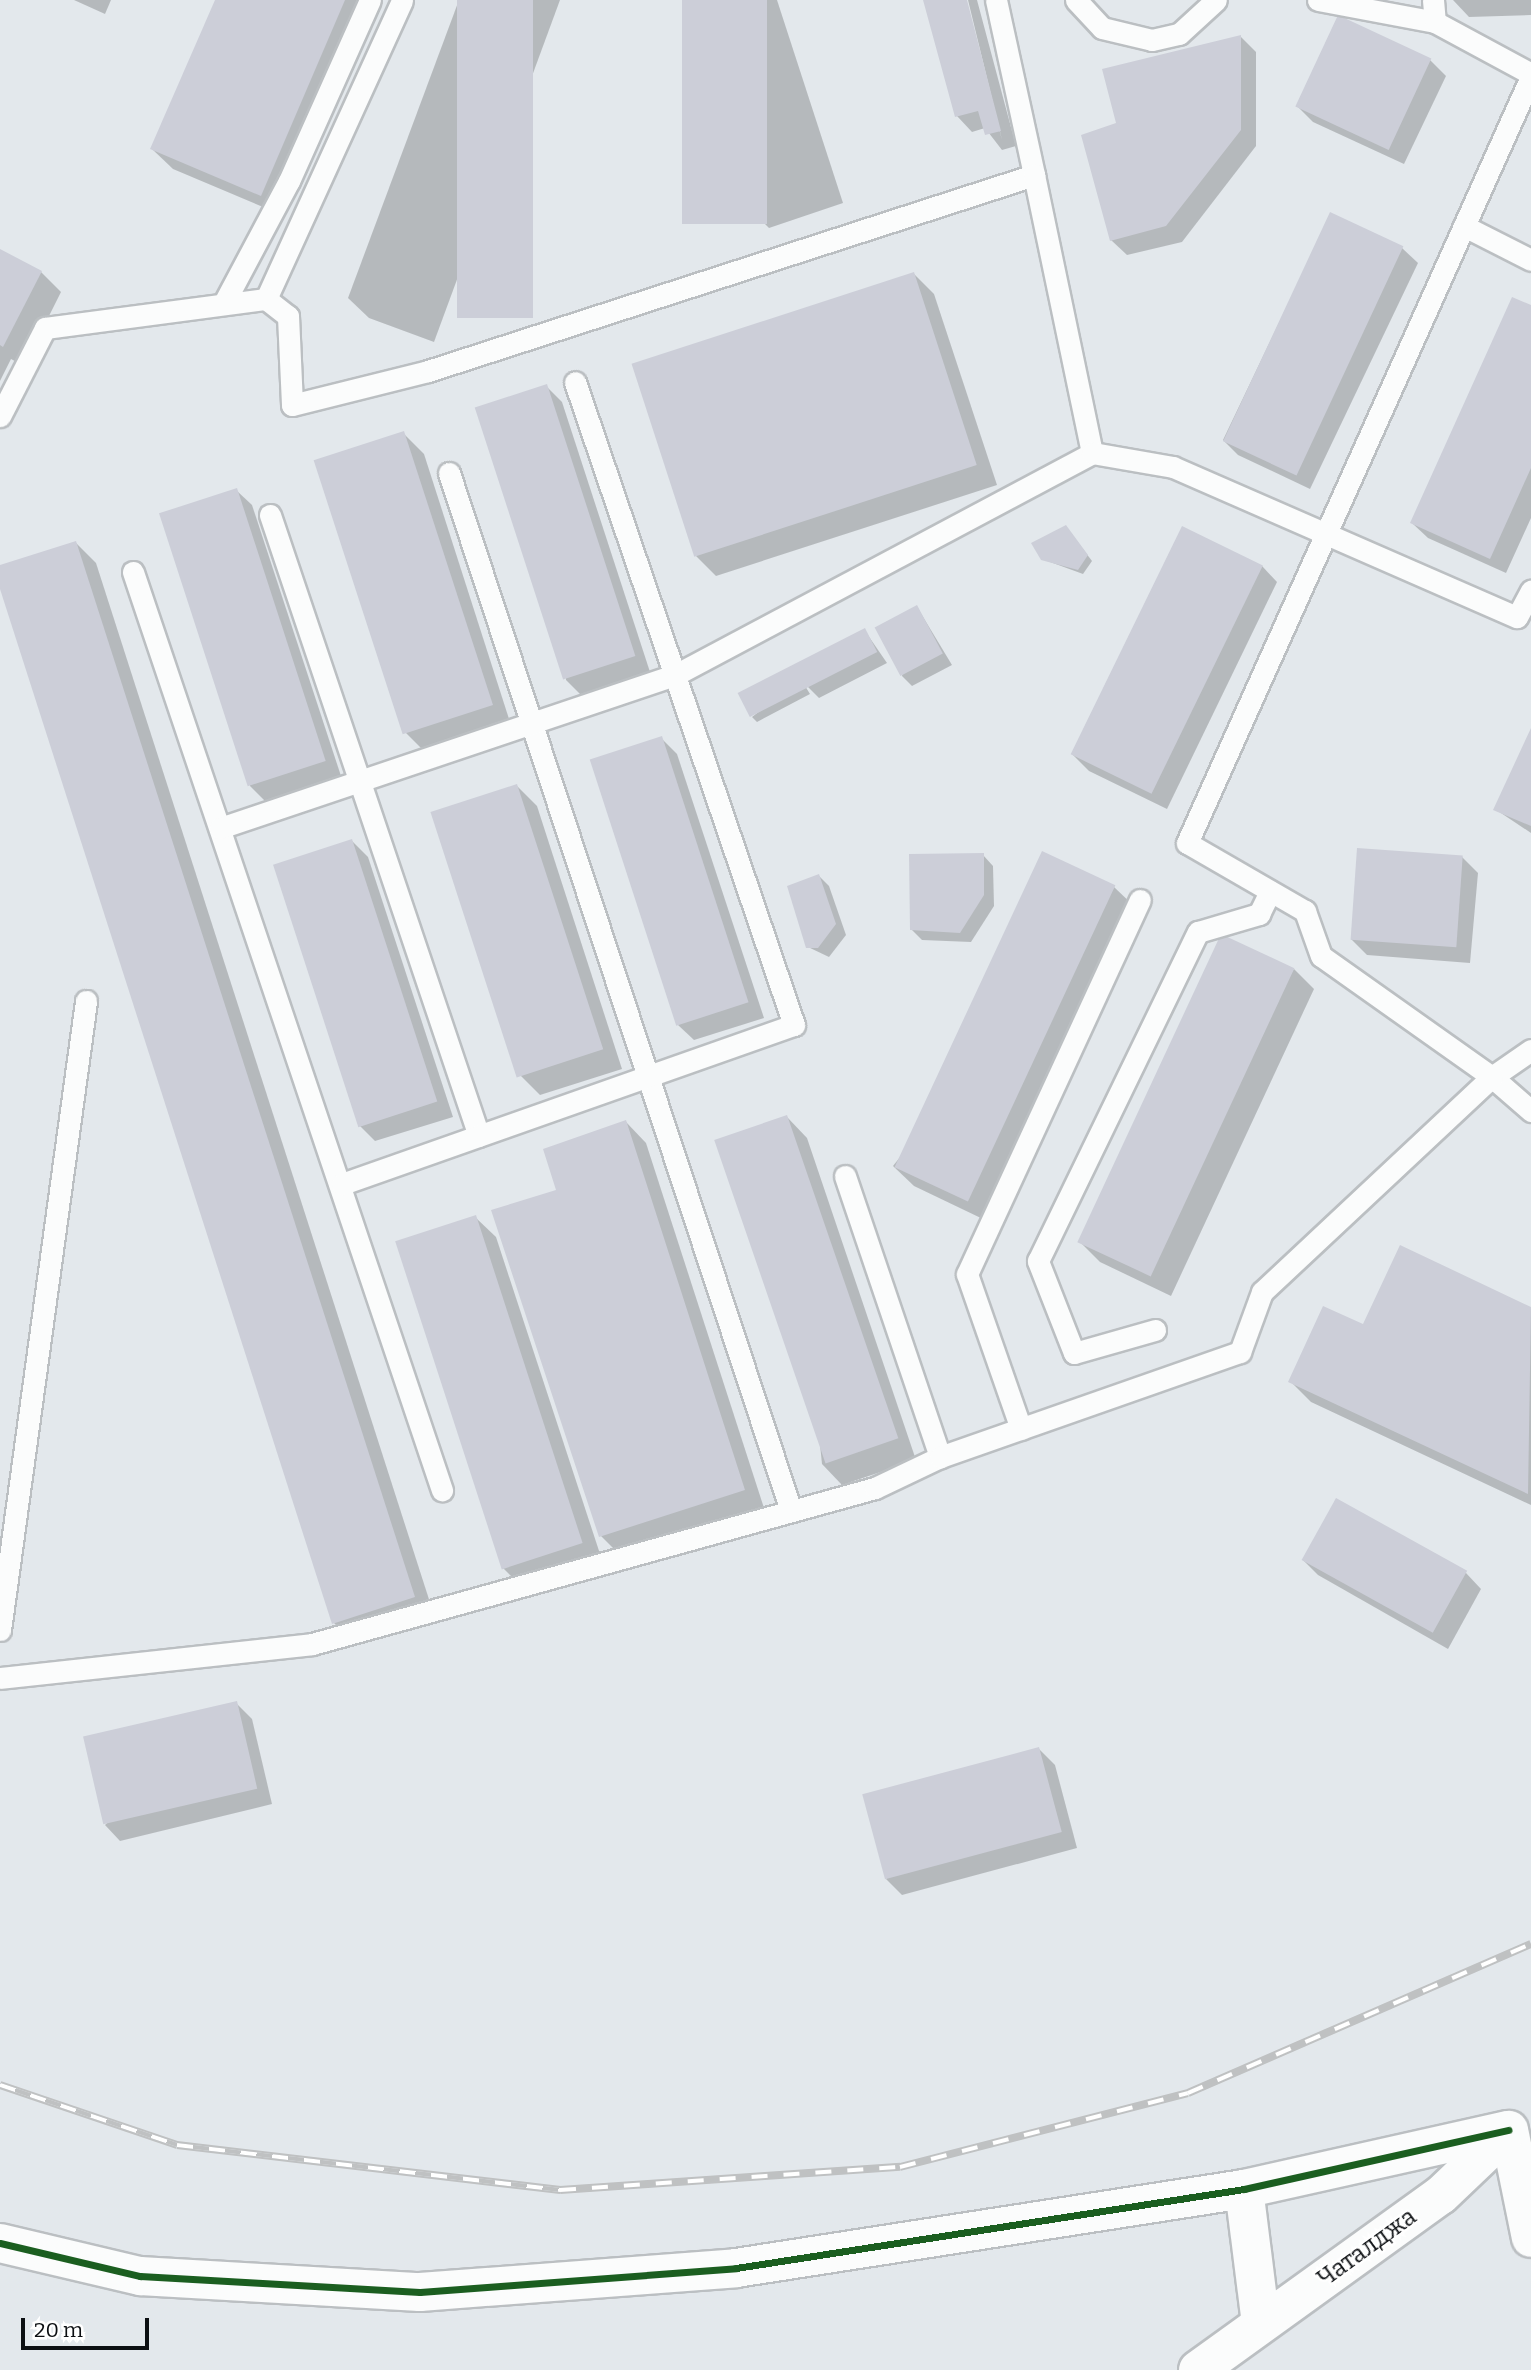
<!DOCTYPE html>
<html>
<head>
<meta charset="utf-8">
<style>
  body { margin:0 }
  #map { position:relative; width:1531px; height:2370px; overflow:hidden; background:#e3e8ec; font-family:Bitter,serif }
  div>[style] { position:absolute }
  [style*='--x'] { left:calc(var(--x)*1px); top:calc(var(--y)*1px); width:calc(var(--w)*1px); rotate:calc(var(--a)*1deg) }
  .shadow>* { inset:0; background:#0003 }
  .building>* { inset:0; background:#ccced8; transform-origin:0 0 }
  .roads { filter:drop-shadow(2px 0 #bbbfc2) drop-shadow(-2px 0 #bbbfc2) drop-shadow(0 2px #bbbfc2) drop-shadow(0 -2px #bbbfc2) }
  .lane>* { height:21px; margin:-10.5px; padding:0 10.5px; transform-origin:10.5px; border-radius:10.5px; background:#fbfcfc }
  .street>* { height:38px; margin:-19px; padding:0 19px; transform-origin:19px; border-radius:19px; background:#fbfcfc }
  .rail>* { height:8px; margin-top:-4px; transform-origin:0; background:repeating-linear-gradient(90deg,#fff 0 16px,#bfc1c2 0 32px); box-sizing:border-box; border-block:2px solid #bfc1c2 }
  .cycleway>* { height:7px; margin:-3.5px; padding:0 3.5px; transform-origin:3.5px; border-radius:3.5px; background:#1b5e20 }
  span { translate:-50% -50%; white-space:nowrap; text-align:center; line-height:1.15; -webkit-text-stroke:5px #fff; paint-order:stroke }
  .street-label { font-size:24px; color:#0c0f12 }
  .scale { position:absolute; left:21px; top:2318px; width:128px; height:32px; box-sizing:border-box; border:4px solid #0c0f12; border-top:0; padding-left:9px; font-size:21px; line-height:24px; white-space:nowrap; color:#0c0f12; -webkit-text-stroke:5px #fff; paint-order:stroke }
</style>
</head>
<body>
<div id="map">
  <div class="shadow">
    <div style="clip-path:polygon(74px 0,111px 0,105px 14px)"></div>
    <div style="clip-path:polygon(216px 0,374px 0,282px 215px,173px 169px,152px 149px)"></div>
    <div style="clip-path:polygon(459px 0,560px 0,434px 342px,369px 318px,348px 298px)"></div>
    <div style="clip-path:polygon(684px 0,777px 0,843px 203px,769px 228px,753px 212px)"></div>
    <div style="clip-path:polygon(925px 0,965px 0,1002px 140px,968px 0,977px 0,1016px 146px,1002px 150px,985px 128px,972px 132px,957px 116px)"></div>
    <div style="clip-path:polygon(1531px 0,1531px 15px,1469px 17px,1453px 0)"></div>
    <div style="clip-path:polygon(1241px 37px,1256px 52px,1256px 146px,1182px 242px,1127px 255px,1111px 240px,1118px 124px)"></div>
    <div style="clip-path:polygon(1430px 60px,1446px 76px,1404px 164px,1313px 122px,1297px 106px)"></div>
    <div style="clip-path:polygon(1331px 214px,1402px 248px,1418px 263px,1310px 489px,1238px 455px,1223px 440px)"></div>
    <div style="clip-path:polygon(0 251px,41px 272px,61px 292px,24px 366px,11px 359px,0 381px)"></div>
    <div style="clip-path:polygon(914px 274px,934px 294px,997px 485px,716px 576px,696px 556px)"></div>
    <div style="clip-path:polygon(1531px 307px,1531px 518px,1506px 573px,1428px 538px,1412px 523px)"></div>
    <div style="clip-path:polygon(546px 386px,562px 402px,650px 672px,581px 695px,566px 680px)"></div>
    <div style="clip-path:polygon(403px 433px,424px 454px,511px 725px,427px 754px,406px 733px)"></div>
    <div style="clip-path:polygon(236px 490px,252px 505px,341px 776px,265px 801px,250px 786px)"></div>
    <div style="clip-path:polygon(1070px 532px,1092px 561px,1083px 574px,1042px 559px)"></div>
    <div style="clip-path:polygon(76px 543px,96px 563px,435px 1618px,354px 1644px,334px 1623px,0 584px,0 567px)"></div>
    <div style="clip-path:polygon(1262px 566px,1277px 582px,1167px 809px,1089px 771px,1073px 755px)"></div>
    <div style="clip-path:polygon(917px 607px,952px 665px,912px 686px,902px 676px)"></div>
    <div style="clip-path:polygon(865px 631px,887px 663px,819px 698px,802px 681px,810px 694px,757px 722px,752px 717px)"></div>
    <div style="clip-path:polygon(1531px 732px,1531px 833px,1495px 809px)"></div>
    <div style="clip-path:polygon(661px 738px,677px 754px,764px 1018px,694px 1040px,678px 1025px)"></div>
    <div style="clip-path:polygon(517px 786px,537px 806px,622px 1069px,540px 1095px,520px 1075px)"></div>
    <div style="clip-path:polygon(352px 841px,368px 857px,453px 1117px,375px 1141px,360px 1126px,275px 866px)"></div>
    <div style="clip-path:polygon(983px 855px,993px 866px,994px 906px,971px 942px,922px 940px,911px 929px)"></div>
    <div style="clip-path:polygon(1462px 857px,1478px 873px,1470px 963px,1367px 955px,1351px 939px)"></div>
    <div style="clip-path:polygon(819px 876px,829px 886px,846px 935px,829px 957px,808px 947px)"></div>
    <div style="clip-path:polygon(1114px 887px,1135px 907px,985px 1220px,914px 1186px,893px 1166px)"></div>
    <div style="clip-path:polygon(1294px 969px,1314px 989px,1171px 1296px,1100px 1262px,1079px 1241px)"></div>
    <div style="clip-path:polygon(787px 1117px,807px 1138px,916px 1460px,842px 1485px,822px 1464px)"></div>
    <div style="clip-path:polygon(626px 1122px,646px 1143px,765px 1511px,617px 1552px,601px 1536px,555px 1192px)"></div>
    <div style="clip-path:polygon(475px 1217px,496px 1237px,603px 1563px,524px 1589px,503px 1568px)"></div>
    <div style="clip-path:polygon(1400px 1248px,1531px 1309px,1531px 1505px,1311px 1402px,1290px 1381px,1364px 1326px)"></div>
    <div style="clip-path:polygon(1303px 1560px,1466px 1573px,1481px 1589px,1448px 1649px,1318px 1575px)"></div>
    <div style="clip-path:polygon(236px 1703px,252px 1719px,272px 1804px,120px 1841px,105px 1825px)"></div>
    <div style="clip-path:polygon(1039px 1749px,1055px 1765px,1077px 1848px,902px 1895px,886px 1879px)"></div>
  </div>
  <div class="building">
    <div style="clip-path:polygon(215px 0,345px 0,261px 196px,150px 149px)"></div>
    <div style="left:457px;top:0;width:76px;height:318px"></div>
    <div style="left:682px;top:0;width:85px;height:224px"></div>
    <div style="clip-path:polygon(923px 0,967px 0,1001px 131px,985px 135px,978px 111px,955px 117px)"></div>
    <div style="left:1338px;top:15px;width:103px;height:101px;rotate:25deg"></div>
    <div style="clip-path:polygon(1241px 35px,1241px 130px,1166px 226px,1110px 241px,1081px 135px,1116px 123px,1102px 69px)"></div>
    <div style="left:1330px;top:212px;width:81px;height:253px;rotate:25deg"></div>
    <div style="clip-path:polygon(0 249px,42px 271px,3px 347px,0 345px)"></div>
    <div style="left:914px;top:272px;width:203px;height:297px;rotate:72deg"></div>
    <div style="clip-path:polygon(1512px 297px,1531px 305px,1531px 468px,1490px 559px,1410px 523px)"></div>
    <div style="left:547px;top:384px;width:286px;height:76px;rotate:72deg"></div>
    <div style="left:404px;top:431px;width:288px;height:95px;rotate:72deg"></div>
    <div style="left:237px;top:488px;width:287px;height:82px;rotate:72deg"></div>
    <div style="clip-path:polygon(1066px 525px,1088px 555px,1078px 570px,1041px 560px,1031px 543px)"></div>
    <div style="left:1182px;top:526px;width:90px;height:254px;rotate:26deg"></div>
    <div style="clip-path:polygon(76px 541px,415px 1597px,332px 1624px,0 589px,0 565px)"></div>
    <div style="left:917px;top:605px;width:55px;height:48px;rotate:62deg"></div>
    <div style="left:865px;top:628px;width:27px;height:143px;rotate:63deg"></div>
    <div style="clip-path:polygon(1531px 728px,1531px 826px,1493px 810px)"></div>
    <div style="left:662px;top:736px;width:280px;height:76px;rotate:72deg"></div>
    <div style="left:517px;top:784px;width:279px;height:91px;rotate:72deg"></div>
    <div style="left:352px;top:839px;width:276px;height:83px;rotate:72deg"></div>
    <div style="left:1357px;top:848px;width:106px;height:92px;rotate:4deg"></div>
    <div style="left:1042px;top:851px;width:81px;height:349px;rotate:25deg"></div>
    <div style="clip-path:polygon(984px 853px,984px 895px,960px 933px,910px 930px,909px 854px)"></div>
    <div style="clip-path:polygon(819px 874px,836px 924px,818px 948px,806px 948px,787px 886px)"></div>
    <div style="left:1221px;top:934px;width:81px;height:340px;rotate:25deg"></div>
    <div style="left:787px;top:1115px;width:342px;height:77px;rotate:71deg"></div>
    <div style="clip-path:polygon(626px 1120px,745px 1490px,599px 1537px,491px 1210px,556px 1190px,543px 1149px)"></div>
    <div style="left:476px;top:1215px;width:345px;height:85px;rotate:72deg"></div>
    <div style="clip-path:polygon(1400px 1245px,1531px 1307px,1528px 1494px,1288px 1382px,1323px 1306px,1363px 1324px)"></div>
    <div style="left:1336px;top:1498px;width:150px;height:71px;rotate:29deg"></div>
    <div style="left:237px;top:1701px;width:90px;height:158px;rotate:77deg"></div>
    <div style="left:1039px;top:1747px;width:88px;height:183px;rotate:75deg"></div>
  </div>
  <div class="roads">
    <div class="lane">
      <div style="--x:996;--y:0;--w:179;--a:77.7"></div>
      <div style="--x:1076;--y:0;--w:38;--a:47"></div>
      <div style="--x:1102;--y:28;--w:51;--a:13.5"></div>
      <div style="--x:1152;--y:40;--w:28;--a:-13"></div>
      <div style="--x:1179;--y:34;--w:50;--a:-42.6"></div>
      <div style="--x:1318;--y:0;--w:119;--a:10.6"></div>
      <div style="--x:1435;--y:22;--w:109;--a:28.4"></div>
      <div style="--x:1433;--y:0;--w:22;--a:85"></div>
      <div style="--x:1464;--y:226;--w:75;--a:26.9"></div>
      <div style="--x:266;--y:299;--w:328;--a:-65.5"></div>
      <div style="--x:224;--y:303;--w:138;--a:-62"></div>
      <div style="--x:289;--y:181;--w:198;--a:-65.9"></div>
      <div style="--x:0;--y:416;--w:99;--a:-62.9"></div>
      <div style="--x:45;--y:328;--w:223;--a:-7.5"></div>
      <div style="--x:266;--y:299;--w:28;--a:38"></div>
      <div style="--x:288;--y:316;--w:89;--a:87.4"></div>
      <div style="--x:292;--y:405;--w:140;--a:-14"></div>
      <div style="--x:428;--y:371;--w:637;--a:-17.92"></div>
      <div style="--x:1034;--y:175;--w:284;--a:78.2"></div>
      <div style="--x:449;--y:473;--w:1093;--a:71.76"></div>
      <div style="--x:270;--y:515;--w:655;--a:71.4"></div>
      <div style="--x:133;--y:572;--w:969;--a:71.4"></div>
      <div style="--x:220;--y:828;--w:480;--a:-18.6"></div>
      <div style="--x:675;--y:675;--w:472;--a:-28"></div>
      <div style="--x:1092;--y:453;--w:82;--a:9.8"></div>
      <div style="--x:1173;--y:467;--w:375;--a:23.6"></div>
      <div style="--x:1517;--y:617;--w:30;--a:-62"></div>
      <div style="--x:1531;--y:1050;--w:47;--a:145.3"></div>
      <div style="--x:1492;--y:1077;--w:52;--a:41.1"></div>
      <div style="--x:845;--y:1176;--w:297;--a:71.3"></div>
      <div style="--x:342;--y:1184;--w:479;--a:-19.4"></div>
      <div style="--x:794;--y:1025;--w:679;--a:-108.81"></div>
      <div style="--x:1155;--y:1330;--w:84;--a:164.1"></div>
      <div style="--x:1074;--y:1353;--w:99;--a:-111.4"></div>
      <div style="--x:1038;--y:1261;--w:366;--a:-64.1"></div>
      <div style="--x:1198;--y:932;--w:64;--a:-16.4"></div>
      <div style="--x:1259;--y:914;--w:25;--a:-64"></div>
      <div style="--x:1021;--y:1429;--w:164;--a:-109.2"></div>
      <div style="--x:967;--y:1274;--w:412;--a:-65.2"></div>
      <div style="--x:0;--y:1630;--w:635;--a:-82.21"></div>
      <div style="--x:0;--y:1678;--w:314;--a:-6.2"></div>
      <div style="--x:312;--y:1644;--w:584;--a:-15.49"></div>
      <div style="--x:875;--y:1488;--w:72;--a:-25.5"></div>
      <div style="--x:940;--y:1457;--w:318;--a:-19.3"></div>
      <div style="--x:1240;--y:1352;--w:64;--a:-69.9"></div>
      <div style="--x:1262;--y:1292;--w:315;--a:-43.1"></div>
      <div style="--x:1492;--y:1077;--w:209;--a:-144.7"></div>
      <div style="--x:1321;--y:956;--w:48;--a:-109.6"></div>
      <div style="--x:1305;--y:911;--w:136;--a:-150"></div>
      <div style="--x:1187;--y:843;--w:840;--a:-65.82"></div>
    </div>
    <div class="street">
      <div style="--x:1509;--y:2130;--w:110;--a:78.5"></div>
      <div style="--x:1244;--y:2189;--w:135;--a:82.8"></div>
      <div style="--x:0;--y:2243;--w:144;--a:13.3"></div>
      <div style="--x:140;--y:2276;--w:280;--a:3.3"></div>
      <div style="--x:420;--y:2292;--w:317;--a:-4.3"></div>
      <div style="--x:736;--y:2268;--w:514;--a:-8.84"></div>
      <div style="--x:1244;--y:2189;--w:271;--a:-12.6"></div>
      <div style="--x:1198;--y:2370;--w:299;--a:-35.8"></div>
      <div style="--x:1441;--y:2195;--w:88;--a:-43.6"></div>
    </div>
  </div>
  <div class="rail">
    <div style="--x:0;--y:2085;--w:187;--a:18.7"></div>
    <div style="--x:177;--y:2145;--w:386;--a:6.7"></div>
    <div style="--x:560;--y:2190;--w:341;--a:-3.9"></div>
    <div style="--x:900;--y:2167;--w:297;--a:-14.4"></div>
    <div style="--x:1188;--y:2093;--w:374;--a:-23.5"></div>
  </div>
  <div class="cycleway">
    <div style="--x:0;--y:2243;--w:144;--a:13.3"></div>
    <div style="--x:140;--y:2276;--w:280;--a:3.3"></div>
    <div style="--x:420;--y:2292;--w:317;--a:-4.3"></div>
    <div style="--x:736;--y:2268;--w:514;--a:-8.84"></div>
    <div style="--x:1244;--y:2189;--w:271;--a:-12.6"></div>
  </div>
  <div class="street-label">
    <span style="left:1367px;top:2248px;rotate:-36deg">Чаталджа</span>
  </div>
  <div class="scale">20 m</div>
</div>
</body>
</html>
